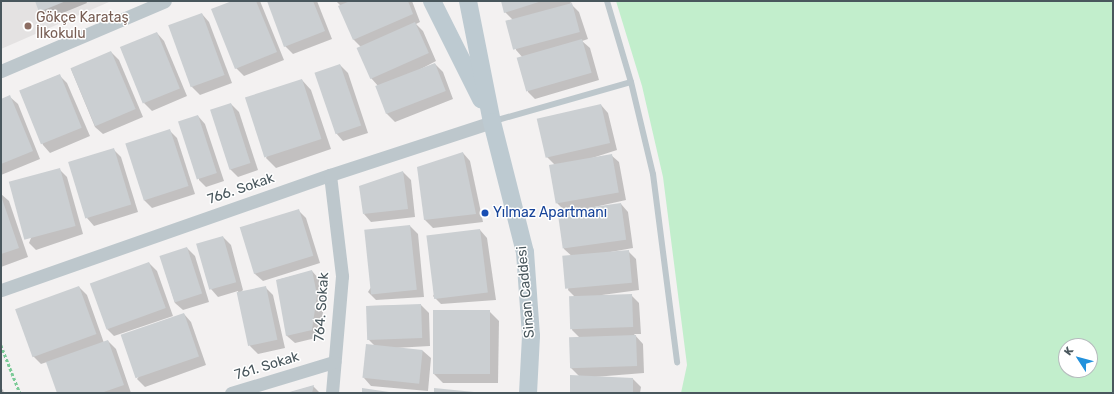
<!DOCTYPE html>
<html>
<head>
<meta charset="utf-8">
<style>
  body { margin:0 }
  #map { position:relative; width:1114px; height:394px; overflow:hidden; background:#f3f1f1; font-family:Rubik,sans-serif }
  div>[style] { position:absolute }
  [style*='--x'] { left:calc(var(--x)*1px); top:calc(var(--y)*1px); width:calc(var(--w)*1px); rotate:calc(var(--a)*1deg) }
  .education>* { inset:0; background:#e4e2e2 }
  .green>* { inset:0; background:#c2eecc }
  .shadow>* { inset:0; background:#0003 }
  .building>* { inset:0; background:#cbcfd2; transform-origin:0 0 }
  .path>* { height:2.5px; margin-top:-1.25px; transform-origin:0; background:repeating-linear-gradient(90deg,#7bca97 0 3px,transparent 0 5px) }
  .service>* { height:6px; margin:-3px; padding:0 3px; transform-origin:3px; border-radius:3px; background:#bdc7cc }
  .minor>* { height:13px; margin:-6.5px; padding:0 6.5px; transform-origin:6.5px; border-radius:6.5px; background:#bdc7cc }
  .secondary>* { height:18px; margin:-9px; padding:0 9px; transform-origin:9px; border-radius:9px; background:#bdcad1 }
  .dots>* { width:11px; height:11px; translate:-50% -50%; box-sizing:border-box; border:2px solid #fff; border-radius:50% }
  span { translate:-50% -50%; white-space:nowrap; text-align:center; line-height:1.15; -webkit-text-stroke:3px #fff; paint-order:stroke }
  .education-label { font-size:14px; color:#785e54 }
  .left { translate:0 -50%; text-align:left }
  .street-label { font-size:14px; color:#49575d }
  .transit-label { font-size:14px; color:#164399 }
  .frame { position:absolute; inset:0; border:2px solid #49575d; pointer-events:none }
  .north { position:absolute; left:1058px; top:338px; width:40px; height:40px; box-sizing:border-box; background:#fff; border:1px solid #b6bcbe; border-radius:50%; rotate:306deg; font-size:11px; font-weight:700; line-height:16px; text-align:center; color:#49575d }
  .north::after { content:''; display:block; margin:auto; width:14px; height:18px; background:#2291dc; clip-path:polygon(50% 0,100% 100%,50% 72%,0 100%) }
</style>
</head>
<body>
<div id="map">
  <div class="education">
    <div style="clip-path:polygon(1px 1px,109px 1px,109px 2px,1px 49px)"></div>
  </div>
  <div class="green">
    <div style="clip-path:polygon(evenodd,616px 1px,1113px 1px,1113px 393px,681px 393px,687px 365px,663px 177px,642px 86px,616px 1px,1066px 346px,1090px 346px,1090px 370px,1066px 370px,1066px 346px)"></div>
  </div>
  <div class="shadow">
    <div style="clip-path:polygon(36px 1px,86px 1px,87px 3px,48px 19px,40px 12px)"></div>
    <div style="clip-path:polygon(235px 1px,260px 1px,284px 60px,244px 76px,236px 68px)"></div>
    <div style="clip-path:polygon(268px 1px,317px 1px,332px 39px,293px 54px,285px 46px)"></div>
    <div style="clip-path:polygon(336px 1px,412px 1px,420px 22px,416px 24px,423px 31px,436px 61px,417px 71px,435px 64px,443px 72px,453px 99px,395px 122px,387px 114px,379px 87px,371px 78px,361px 47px,354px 40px,341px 6px)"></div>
    <div style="clip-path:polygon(502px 1px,574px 1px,570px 3px,579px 12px,588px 39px,582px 41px,590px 48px,599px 80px,535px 99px,528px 92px,523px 58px,516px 50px,514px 21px,505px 12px)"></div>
    <div style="clip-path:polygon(202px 14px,209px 22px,232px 83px,200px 95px,192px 87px)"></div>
    <div style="clip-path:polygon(157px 33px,164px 41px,187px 96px,152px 111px,144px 103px)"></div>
    <div style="clip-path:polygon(111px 52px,119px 60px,143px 117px,103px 134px,95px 127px,71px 69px)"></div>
    <div style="clip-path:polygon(340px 65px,348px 73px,368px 133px,343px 141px,336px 133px)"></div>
    <div style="clip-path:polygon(59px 75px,67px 83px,90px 136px,50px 153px,43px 145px,20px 91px)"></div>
    <div style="clip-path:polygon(302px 80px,311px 90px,331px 149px,276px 168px,266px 158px)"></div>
    <div style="clip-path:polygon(10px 97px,18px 104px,40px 159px,1px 175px,1px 100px)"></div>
    <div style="clip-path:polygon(231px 104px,239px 112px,258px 170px,238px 177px,230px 169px)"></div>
    <div style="clip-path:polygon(601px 105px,608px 113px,617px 150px,589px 159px,611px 155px,619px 162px,626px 200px,581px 210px,621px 204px,628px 212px,633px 248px,588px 256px,628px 251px,636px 259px,639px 290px,602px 295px,631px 295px,639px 303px,641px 334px,634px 334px,643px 344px,644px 373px,594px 377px,633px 379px,641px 387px,640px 393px,571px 393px,579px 376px,571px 368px,580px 338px,572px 330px,576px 298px,568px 290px,574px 258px,564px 249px,566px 212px,557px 203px,550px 166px,555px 165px,547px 157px)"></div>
    <div style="clip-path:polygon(198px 116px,205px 124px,224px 181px,206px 187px,199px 180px)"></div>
    <div style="clip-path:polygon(169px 130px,177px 138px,195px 194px,152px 208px,144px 200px)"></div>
    <div style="clip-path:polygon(113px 149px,121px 157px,138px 212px,94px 226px,87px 218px)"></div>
    <div style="clip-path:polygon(463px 153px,470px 161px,483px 222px,433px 228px,425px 220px,418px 168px)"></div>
    <div style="clip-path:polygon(59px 169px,67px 177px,83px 234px,36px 250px,29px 243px)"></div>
    <div style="clip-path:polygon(403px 172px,411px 180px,415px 217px,371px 222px,364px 214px)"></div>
    <div style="clip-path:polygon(1px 194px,9px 201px,28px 257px,1px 267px)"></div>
    <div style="clip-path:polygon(298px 210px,306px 218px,320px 263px,263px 281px,255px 274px,241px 229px)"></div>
    <div style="clip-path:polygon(410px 226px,418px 234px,424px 297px,376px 300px,368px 292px)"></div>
    <div style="clip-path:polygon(480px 230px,487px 238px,496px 300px,441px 304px,433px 296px)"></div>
    <div style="clip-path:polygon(223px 237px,231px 245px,243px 290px,240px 293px,265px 287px,273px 295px,285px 348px,258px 354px,250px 346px,238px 291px,218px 297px,211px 289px)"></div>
    <div style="clip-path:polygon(187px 248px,195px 256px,209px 302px,183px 310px,175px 303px,161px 257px)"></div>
    <div style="clip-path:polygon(149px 263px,157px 271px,173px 316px,114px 336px,107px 329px)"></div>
    <div style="clip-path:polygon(312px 271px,319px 279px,324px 303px,320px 337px,295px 343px,287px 336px,277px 280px)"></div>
    <div style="clip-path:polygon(79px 287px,87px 295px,104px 343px,108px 341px,116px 349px,131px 393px,58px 393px,47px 362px,41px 364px,33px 356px)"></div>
    <div style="clip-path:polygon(421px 305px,429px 313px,430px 346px,394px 348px,423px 351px,431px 358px,428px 391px,371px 386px,364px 378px,375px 346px,368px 339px,367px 306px)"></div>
    <div style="clip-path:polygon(489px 311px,499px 321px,498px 383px,443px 383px,433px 373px)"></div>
    <div style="clip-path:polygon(184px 314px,191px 322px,206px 365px,145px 387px,137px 379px)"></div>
    <div style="clip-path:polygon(313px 386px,320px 393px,288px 393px)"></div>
    <div style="clip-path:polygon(1px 388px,3px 390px,4px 393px,1px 393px)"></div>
  </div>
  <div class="building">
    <div style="clip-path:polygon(35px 1px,66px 1px,39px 12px)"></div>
    <div style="clip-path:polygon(232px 1px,256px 1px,277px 52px,235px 69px,211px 9px)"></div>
    <div style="clip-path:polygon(267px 1px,313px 1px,325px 31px,284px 47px)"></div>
    <div style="clip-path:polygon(350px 1px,408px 1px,413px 14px,353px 40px,338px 6px)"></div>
    <div style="clip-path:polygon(501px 1px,542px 1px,504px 13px)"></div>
    <div style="left:572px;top:3px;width:30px;height:69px;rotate:75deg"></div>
    <div style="left:202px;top:13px;width:66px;height:36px;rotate:70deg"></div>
    <div style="left:415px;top:22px;width:34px;height:64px;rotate:66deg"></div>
    <div style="left:157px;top:32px;width:61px;height:40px;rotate:68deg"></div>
    <div style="left:582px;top:39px;width:35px;height:68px;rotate:74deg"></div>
    <div style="left:111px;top:51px;width:63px;height:44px;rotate:67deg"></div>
    <div style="left:435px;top:63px;width:30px;height:64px;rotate:69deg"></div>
    <div style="left:340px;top:64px;width:65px;height:27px;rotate:71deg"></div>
    <div style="left:60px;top:74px;width:58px;height:44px;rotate:68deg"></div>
    <div style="left:302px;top:79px;width:63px;height:60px;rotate:72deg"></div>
    <div style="clip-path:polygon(10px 95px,33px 151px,1px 164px,1px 99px)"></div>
    <div style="left:231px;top:103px;width:63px;height:22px;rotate:72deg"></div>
    <div style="left:601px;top:104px;width:40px;height:66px;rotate:77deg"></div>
    <div style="left:198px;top:115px;width:61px;height:21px;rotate:72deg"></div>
    <div style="left:170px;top:129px;width:60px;height:47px;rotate:72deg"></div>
    <div style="left:114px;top:148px;width:59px;height:48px;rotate:73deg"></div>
    <div style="clip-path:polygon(463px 152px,476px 214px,424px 220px,417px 167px)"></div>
    <div style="left:612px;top:154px;width:39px;height:64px;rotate:80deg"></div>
    <div style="left:60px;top:168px;width:60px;height:53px;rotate:75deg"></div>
    <div style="clip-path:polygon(403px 171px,408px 209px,363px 214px,359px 186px)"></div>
    <div style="clip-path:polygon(1px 196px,19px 248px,1px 254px)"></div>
    <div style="left:621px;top:203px;width:37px;height:64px;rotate:82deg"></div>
    <div style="left:299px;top:209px;width:49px;height:62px;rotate:73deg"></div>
    <div style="left:410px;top:225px;width:65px;height:46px;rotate:84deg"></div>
    <div style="left:480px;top:229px;width:64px;height:54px;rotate:83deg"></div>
    <div style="left:223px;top:236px;width:48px;height:28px;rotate:74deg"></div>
    <div style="left:187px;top:247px;width:49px;height:29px;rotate:72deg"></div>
    <div style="left:629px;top:250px;width:33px;height:67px;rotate:85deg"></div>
    <div style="left:149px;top:262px;width:49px;height:63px;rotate:70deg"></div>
    <div style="clip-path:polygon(312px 270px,317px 295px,312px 330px,286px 336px,276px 280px)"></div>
    <div style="left:79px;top:286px;width:51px;height:68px;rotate:70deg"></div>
    <div style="left:266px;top:286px;width:55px;height:30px;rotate:78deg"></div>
    <div style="left:632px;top:294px;width:33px;height:63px;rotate:88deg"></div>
    <div style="left:421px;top:304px;width:34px;height:55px;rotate:88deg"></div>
    <div style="left:433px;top:310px;width:57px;height:64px"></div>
    <div style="left:184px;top:313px;width:46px;height:67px;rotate:71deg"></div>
    <div style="left:636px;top:335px;width:31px;height:67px;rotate:88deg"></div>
    <div style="clip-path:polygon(108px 340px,124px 385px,101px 393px,57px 393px,46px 362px)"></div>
    <div style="left:366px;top:344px;width:57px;height:34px;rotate:6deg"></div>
    <div style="clip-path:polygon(570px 375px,633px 378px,633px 393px,570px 393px)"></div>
    <div style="clip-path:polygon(314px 385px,312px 393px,286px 393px)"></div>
    <div style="clip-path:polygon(362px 388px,389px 392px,389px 393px,362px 393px)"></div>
    <div style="clip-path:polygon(434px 388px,474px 392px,474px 393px,434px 393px)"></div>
  </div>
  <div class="path">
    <div style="--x:1;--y:345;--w:52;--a:68.4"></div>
  </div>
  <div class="service">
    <div style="--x:607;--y:1;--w:84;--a:73.5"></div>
    <div style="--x:631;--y:82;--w:95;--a:76.6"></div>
    <div style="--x:653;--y:174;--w:190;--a:82.7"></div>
    <div style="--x:494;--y:121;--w:142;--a:-15.9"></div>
  </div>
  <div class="minor">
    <div style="--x:1;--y:71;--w:178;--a:-23.1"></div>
    <div style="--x:330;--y:175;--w:102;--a:83.2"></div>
    <div style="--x:342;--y:276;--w:117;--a:94.9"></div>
    <div style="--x:1;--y:290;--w:349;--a:-19.3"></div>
    <div style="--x:330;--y:175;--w:170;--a:-18.1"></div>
    <div style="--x:231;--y:393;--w:108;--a:-16.8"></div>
  </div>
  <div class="secondary">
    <div style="--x:432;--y:1;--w:110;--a:63.4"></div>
    <div style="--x:468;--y:1;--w:123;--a:78.8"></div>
    <div style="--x:492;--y:122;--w:134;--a:75.8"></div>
    <div style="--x:525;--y:252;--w:84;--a:85.9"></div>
    <div style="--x:531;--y:336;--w:57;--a:93"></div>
  </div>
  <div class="dots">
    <div style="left:28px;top:26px;background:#8d6e63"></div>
    <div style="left:485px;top:213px;background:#1a4fb4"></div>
  </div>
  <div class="education-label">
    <span class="left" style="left:36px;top:26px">Gökçe Karataş<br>İlkokulu</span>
  </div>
  <div class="street-label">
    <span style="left:241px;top:189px;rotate:-19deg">766. Sokak</span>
    <span style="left:526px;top:292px;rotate:-95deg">Sinan Caddesi</span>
    <span style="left:322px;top:307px;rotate:-86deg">764. Sokak</span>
    <span style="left:267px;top:366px;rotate:-17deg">761. Sokak</span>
  </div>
  <div class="transit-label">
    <span class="left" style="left:493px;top:213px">Yılmaz Apartmanı</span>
  </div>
  <div class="frame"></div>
  <div class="north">K</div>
</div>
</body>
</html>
